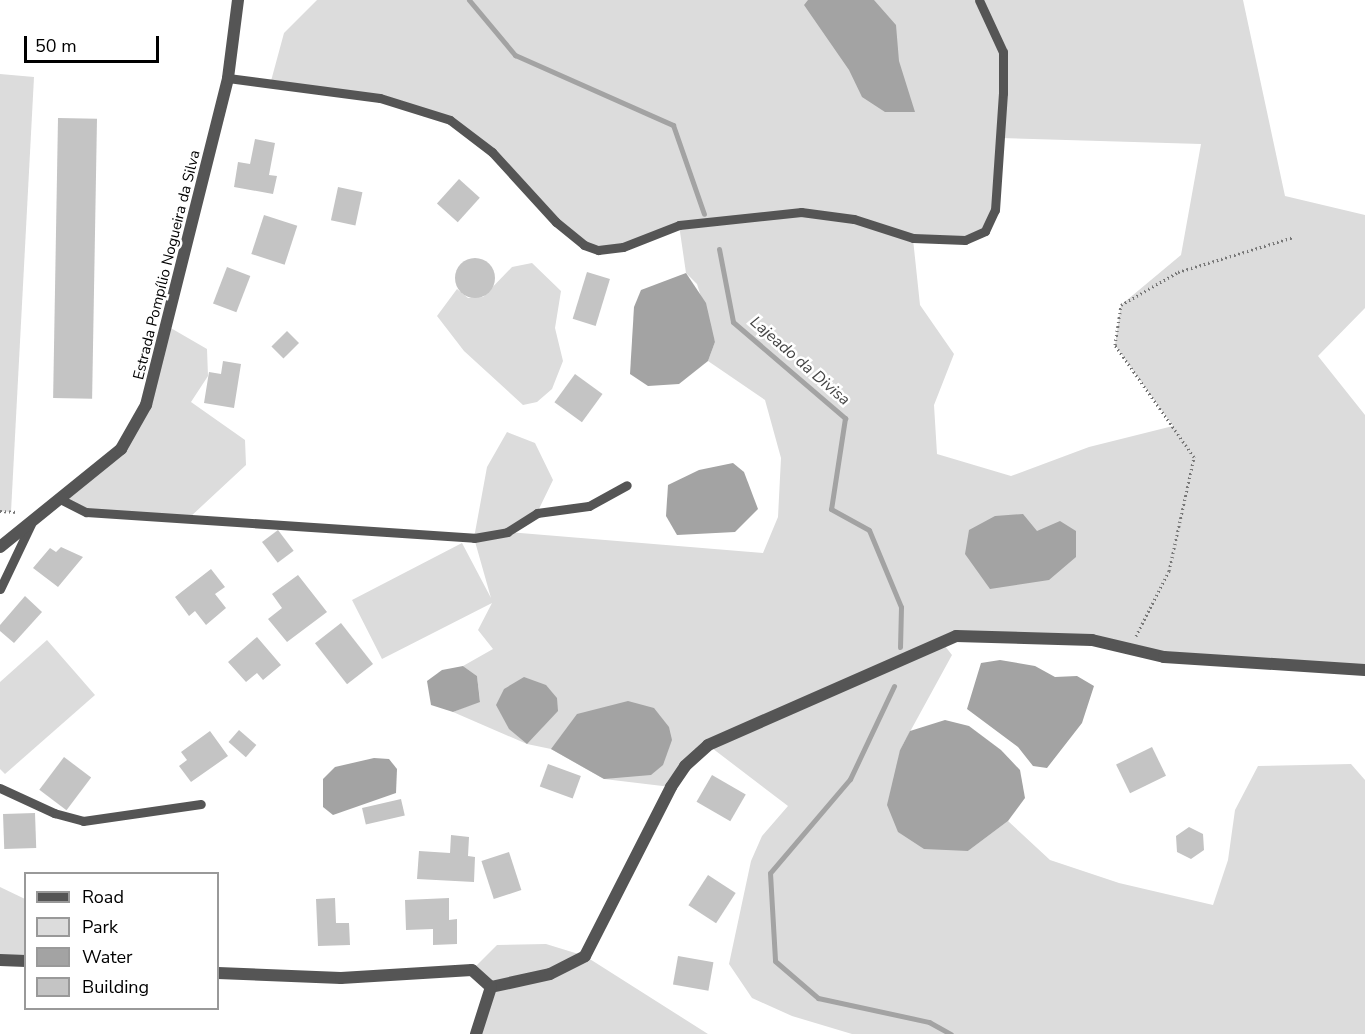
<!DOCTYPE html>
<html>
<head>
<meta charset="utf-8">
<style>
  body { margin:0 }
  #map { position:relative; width:1365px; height:1034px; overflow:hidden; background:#fff; font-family:"Nunito Sans",sans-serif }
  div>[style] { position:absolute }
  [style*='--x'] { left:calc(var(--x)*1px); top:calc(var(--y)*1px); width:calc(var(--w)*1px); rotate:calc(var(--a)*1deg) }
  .green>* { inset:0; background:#dcdcdc }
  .water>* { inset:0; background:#a3a3a3 }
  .stream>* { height:5px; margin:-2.5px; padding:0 2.5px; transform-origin:2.5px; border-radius:2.5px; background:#a3a3a3 }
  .building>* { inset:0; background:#c4c4c4; transform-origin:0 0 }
  .round { border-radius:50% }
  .path>* { height:3px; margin-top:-1.5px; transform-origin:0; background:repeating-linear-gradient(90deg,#777 0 1.5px,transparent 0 4.5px) }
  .service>* { height:9px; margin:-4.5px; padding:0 4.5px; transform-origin:4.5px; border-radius:4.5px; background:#555 }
  .minor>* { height:12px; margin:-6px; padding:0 6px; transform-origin:6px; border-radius:6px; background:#555 }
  span { translate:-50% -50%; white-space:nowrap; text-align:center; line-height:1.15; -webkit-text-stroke:5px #fff; paint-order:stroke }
  .street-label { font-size:15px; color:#000 }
  .water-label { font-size:16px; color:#444; font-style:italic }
  .legend { position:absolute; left:24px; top:872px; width:195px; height:138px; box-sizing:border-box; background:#fff; border:2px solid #999; margin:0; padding:8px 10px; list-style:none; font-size:18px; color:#000 }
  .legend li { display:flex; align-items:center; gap:12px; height:30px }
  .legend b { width:30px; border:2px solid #999 }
  .scale { position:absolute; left:24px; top:36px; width:135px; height:27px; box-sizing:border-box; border:3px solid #000; border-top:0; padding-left:8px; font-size:18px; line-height:21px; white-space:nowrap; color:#000; -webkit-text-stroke:4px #fff; paint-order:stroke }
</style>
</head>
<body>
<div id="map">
  <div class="green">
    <div style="clip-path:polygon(evenodd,317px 0,1243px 0,1285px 196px,1365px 215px,1365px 308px,1318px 356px,1365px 415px,1365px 670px,1164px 657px,1092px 640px,941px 641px,952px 655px,900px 750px,968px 851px,1008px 821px,1050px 860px,1119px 883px,1213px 905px,1228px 860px,1235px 810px,1258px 766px,1351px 764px,1365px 780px,1365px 1034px,852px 1034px,792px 1016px,752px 998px,729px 964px,751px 861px,762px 836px,788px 806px,708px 745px,671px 787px,604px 779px,551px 749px,527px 744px,453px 712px,480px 701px,477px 676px,463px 666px,493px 649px,478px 630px,492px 603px,382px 659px,352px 600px,462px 543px,491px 598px,474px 538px,487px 467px,507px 432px,535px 443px,553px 480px,537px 513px,508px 532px,763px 553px,778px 517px,781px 458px,765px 400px,708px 361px,715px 342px,697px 284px,686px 273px,679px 225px,623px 247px,584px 245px,492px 152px,436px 116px,380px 98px,271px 81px,284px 33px,317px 0,1000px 138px,1201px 144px,1181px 255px,1121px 305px,1115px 345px,1173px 426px,1089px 447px,1011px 476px,937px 454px,934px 405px,954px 354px,920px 305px,913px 239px,965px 240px,991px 222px,1000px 138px)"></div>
    <div style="clip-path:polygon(0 74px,34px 77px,11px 512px,0 511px)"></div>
    <div style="clip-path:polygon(532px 263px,561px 291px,555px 328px,563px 361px,552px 389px,537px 402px,523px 405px,464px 351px,437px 316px,457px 289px,468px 298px,483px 297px,512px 267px)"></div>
    <div style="clip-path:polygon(169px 327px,207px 349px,208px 376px,191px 402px,245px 440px,246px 465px,189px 518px,86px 512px,62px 500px,121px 449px,146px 405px)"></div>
    <div style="clip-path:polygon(47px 640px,95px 695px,5px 774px,0 769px,0 682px)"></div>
    <div style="clip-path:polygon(0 887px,25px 899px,25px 961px,0 960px)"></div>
    <div style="clip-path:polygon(546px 944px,585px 956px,708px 1034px,476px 1034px,491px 987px,472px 970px,497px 945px)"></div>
  </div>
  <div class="water">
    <div style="clip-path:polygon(808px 0,874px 0,896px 25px,899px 61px,915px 112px,885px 112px,862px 97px,849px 70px,804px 5px)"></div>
    <div style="clip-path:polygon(686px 273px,706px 303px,715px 342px,708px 361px,679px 384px,648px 386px,630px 374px,634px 307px,641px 290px)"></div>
    <div style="clip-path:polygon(733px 463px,744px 472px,758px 509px,735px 532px,677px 535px,666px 516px,668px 485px,699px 470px)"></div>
    <div style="clip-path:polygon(1023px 514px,1037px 531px,1060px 521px,1076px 531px,1076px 557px,1049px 580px,990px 589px,965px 554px,969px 530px,995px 516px)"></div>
    <div style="clip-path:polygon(1000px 660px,1035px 666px,1055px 677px,1077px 676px,1094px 686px,1082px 723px,1047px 768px,1033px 766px,1018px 747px,967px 709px,981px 663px)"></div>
    <div style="clip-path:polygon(463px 666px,477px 676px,480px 702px,453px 712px,431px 705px,427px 681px,442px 670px)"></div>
    <div style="clip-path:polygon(524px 677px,546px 685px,557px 698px,558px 711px,527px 744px,509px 729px,496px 705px,504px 689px)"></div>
    <div style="clip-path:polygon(628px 701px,654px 708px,669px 727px,672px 740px,663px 765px,651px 775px,604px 779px,551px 749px,577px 714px)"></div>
    <div style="clip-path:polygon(945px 720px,969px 726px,1001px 750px,1020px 770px,1025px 798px,1008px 821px,968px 851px,924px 849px,898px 832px,887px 805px,900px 750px,910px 731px)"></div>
    <div style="clip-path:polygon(374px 758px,389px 759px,397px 769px,396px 793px,333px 815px,323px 807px,323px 779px,335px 767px)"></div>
  </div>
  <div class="stream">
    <div style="--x:469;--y:0;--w:72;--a:50.1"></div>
    <div style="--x:515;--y:55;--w:173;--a:23.9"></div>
    <div style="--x:673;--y:125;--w:94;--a:70.8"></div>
    <div style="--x:719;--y:249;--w:74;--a:79.1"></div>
    <div style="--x:733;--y:322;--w:148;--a:40.6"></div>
    <div style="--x:845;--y:418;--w:92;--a:98.7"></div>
    <div style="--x:831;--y:509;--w:43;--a:28.9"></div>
    <div style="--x:869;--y:530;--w:83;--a:67.4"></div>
    <div style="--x:901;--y:607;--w:40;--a:91.4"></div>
    <div style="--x:894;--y:686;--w:103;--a:115.3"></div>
    <div style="--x:850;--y:779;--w:123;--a:130.4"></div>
    <div style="--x:770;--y:873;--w:88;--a:86.7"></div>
    <div style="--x:775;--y:961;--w:57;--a:40.7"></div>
    <div style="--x:818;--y:998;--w:114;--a:12.2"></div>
    <div style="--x:929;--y:1022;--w:25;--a:29"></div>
  </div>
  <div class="building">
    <div style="left:58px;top:118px;width:39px;height:280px;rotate:1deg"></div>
    <div style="clip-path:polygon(255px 139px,275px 143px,269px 175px,277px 176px,273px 194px,234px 187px,238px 162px,250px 164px)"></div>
    <div style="left:459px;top:179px;width:28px;height:33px;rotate:42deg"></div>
    <div style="left:338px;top:187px;width:25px;height:34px;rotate:12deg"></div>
    <div style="left:264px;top:215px;width:35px;height:41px;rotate:18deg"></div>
    <div class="round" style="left:455px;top:258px;width:40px;height:40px"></div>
    <div style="left:227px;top:267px;width:25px;height:39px;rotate:21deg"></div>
    <div style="left:587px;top:272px;width:24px;height:49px;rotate:17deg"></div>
    <div style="left:287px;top:331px;width:17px;height:22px;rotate:45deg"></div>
    <div style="clip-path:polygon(223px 361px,241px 364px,234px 408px,204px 403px,209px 372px,221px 374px)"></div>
    <div style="left:575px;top:374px;width:34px;height:35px;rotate:36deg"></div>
    <div style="left:278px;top:530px;width:26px;height:20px;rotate:53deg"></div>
    <div style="clip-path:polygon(61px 547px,83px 557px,58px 587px,33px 568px,50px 548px,56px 552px)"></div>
    <div style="clip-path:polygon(211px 569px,225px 587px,215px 594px,226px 608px,206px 625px,195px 611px,189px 616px,175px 597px)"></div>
    <div style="clip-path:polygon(298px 575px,327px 612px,287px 642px,268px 619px,282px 608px,272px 594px)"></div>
    <div style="clip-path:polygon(25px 596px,42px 612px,14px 643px,0 631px,0 625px)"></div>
    <div style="left:341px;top:623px;width:52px;height:33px;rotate:52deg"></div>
    <div style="clip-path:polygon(257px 637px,281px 665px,263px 680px,257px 673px,246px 682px,228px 662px)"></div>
    <div style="left:239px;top:730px;width:23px;height:16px;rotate:41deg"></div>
    <div style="clip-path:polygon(210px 731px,228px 756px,191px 782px,179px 766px,187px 760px,181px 752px)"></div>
    <div style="left:1152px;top:747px;width:32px;height:40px;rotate:64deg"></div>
    <div style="left:64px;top:757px;width:34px;height:41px;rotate:37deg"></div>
    <div style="left:548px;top:764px;width:35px;height:24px;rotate:20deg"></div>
    <div style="left:712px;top:775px;width:39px;height:31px;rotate:30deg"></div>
    <div style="left:401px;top:799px;width:17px;height:40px;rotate:77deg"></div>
    <div style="left:35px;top:813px;width:35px;height:32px;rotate:88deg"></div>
    <div style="clip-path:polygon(1189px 827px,1203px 834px,1204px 850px,1191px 859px,1177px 852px,1176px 836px)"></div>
    <div style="clip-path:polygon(451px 835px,469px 837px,468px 856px,475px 857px,474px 882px,417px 879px,419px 851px,450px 853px)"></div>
    <div style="left:509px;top:852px;width:40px;height:29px;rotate:72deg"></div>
    <div style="left:708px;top:875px;width:33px;height:36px;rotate:33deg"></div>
    <div style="clip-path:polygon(335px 898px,336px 923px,349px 923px,350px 945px,318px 946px,316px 899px)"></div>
    <div style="clip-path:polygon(449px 898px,449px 920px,457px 919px,457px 944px,433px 945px,433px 929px,406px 930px,405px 900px)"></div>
    <div style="left:678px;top:956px;width:36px;height:29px;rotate:10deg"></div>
  </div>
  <div class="path">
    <div style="--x:0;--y:511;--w:18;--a:3"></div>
    <div style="--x:1136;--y:636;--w:73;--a:-63.1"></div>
    <div style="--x:1169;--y:571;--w:117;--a:-77.6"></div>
    <div style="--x:1194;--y:457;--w:137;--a:-125.2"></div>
    <div style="--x:1115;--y:345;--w:40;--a:-81.5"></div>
    <div style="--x:1121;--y:305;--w:66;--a:-30.1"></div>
    <div style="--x:1178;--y:272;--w:121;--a:-16.8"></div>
  </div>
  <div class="service">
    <div style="--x:228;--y:78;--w:153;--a:7.5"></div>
    <div style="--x:380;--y:98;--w:73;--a:17.4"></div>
    <div style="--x:450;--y:120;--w:53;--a:37.3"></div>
    <div style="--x:492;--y:152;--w:95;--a:47.6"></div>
    <div style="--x:556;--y:222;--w:36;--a:39"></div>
    <div style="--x:584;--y:245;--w:15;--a:20"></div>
    <div style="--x:598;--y:250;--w:25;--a:-7"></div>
    <div style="--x:623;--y:247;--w:60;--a:-21.4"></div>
    <div style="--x:679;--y:225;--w:123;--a:-6.1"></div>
    <div style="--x:801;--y:212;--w:53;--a:7.5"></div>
    <div style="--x:854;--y:219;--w:62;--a:17.9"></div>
    <div style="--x:913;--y:238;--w:52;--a:2.2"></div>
    <div style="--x:965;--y:240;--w:22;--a:-24"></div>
    <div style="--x:985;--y:231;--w:23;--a:-65"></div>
    <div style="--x:995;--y:210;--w:117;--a:-86.1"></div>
    <div style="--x:1003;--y:93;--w:41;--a:-90"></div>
    <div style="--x:1003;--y:52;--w:57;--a:-114.8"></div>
    <div style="--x:62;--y:500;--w:27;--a:27"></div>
    <div style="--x:86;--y:512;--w:389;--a:3.8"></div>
    <div style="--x:474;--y:538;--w:34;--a:-10"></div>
    <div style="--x:507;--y:532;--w:36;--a:-32"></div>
    <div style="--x:537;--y:513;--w:52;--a:-7.7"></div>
    <div style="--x:589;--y:506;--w:43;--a:-28.9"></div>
    <div style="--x:0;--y:589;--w:72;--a:-64.5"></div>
    <div style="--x:0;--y:788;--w:60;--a:24.8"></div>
    <div style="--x:54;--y:813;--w:30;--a:15"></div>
    <div style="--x:83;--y:821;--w:119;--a:-8.2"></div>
  </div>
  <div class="minor">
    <div style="--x:0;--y:547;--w:156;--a:-39"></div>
    <div style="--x:121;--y:449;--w:51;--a:-60.4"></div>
    <div style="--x:146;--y:405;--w:337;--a:-75.9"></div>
    <div style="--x:228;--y:78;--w:79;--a:-82.7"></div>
    <div style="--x:0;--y:960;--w:26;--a:2"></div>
    <div style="--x:218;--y:973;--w:123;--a:2.3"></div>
    <div style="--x:341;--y:978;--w:131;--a:-3.5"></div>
    <div style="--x:472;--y:970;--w:25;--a:42"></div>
    <div style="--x:491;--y:987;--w:60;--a:-12.4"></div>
    <div style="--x:550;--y:974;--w:39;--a:-27"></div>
    <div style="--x:585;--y:956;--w:190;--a:-63"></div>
    <div style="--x:671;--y:787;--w:25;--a:-56"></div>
    <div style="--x:685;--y:766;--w:31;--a:-42"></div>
    <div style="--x:708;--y:745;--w:271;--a:-23.7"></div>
    <div style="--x:956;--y:636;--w:136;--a:1.7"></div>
    <div style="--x:1092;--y:640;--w:74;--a:13.3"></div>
    <div style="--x:1164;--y:657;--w:201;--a:3.7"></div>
    <div style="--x:476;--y:1034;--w:49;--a:-72.3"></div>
  </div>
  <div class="street-label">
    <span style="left:167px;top:265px;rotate:-76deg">Estrada Pompílio Nogueira da Silva</span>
  </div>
  <div class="water-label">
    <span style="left:800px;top:361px;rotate:41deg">Lajeado da Divisa</span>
  </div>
  <ul class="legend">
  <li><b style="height:8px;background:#555"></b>Road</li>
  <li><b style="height:16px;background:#dcdcdc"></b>Park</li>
  <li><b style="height:16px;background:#a3a3a3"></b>Water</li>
  <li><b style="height:16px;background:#c4c4c4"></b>Building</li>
  </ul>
  <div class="scale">50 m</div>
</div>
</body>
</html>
